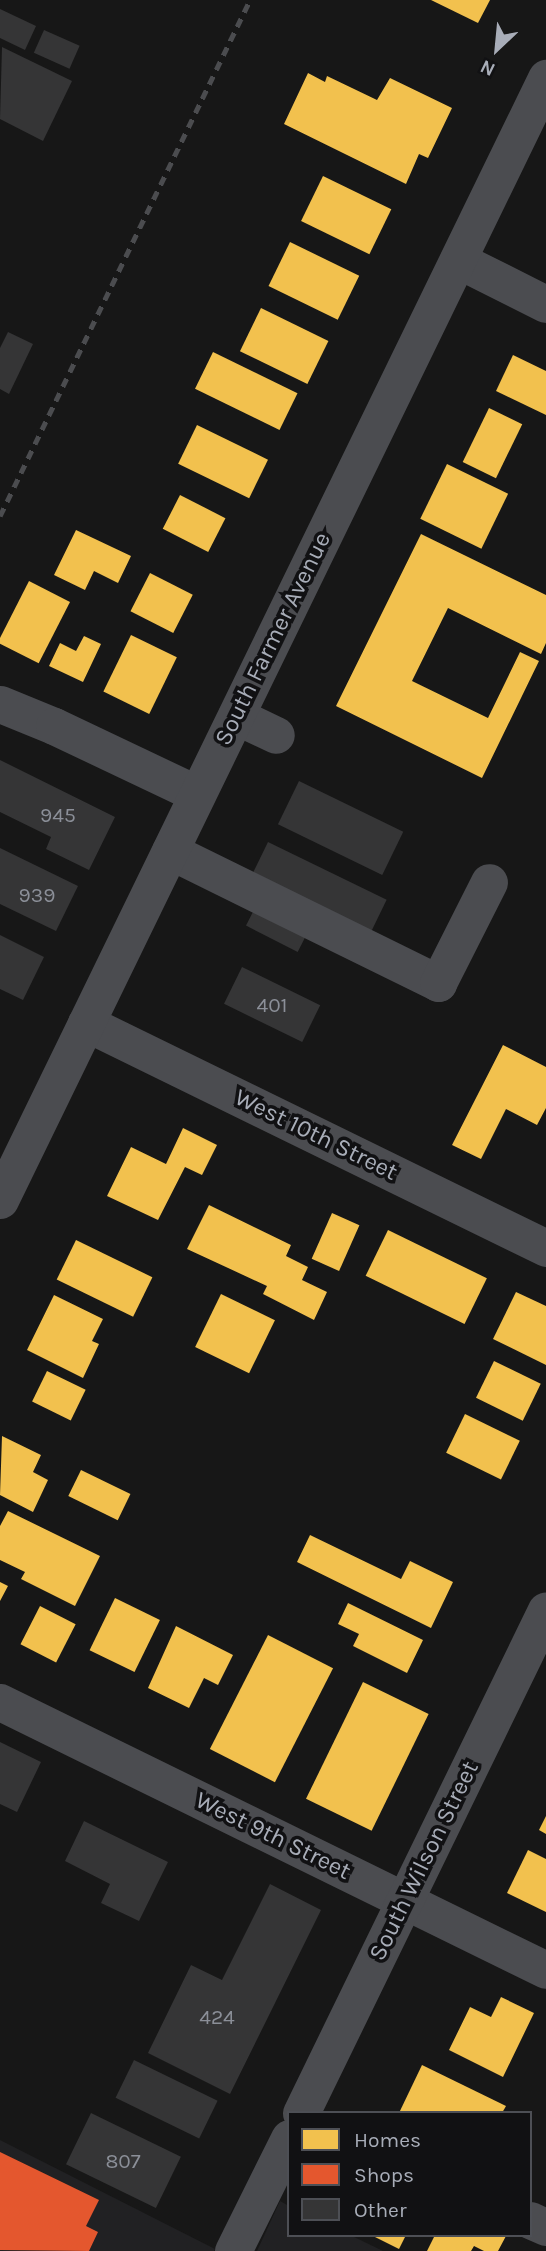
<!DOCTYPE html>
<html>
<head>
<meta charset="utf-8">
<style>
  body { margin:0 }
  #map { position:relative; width:546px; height:2251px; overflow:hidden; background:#171717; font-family:Karla,sans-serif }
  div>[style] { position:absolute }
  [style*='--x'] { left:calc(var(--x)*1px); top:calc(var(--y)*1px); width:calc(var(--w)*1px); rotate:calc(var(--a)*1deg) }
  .built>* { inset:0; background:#212123 }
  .homes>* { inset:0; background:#f2c14e; transform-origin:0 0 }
  .shops>* { inset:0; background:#e4572e }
  .building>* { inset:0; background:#353536; transform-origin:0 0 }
  .minor>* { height:37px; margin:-18.5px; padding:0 18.5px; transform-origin:18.5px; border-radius:18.5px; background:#4b4c50 }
  .rail>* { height:5px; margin-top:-2.5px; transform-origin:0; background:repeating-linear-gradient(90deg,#4b4c4f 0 9px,transparent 0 16px) }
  span { translate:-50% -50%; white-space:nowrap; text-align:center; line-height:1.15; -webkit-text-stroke:7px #111113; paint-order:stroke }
  .number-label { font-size:21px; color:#8b8f98 }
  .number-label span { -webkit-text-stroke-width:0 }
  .street-label { font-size:24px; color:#a8adb8 }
  .legend { position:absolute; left:287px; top:2111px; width:245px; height:126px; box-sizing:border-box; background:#111113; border:2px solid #4d4f55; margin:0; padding:9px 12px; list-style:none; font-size:21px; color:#a8adb8 }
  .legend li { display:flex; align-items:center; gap:14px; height:35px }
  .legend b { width:35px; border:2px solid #4d4f55 }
  .north { position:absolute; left:462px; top:14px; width:70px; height:70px; -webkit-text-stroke:5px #111113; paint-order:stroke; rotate:206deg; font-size:19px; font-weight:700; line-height:28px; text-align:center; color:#a8adb8 }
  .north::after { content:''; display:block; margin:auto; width:24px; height:32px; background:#a8adb8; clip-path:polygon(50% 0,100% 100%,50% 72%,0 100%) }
</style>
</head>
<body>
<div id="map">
  <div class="built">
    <div style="clip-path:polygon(0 2140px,215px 2249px,214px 2251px,0 2251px)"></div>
    <div style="clip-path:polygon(280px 2201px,289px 2206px,289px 2235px,350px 2235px,383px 2251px,257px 2251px)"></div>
  </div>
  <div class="homes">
    <div style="clip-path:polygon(431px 0,490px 0,478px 23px)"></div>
    <div style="clip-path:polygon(308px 73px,325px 82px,327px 76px,377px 100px,390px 78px,452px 108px,428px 158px,419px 154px,406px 184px,284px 124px)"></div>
    <div style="left:323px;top:176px;width:76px;height:50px;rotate:26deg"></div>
    <div style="left:290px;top:242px;width:77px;height:49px;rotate:26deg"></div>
    <div style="left:261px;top:308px;width:75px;height:48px;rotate:26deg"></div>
    <div style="left:213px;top:352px;width:94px;height:41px;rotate:26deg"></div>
    <div style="clip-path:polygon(513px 355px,546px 371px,546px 415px,496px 391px)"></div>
    <div style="left:489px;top:408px;width:37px;height:60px;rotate:26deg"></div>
    <div style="left:197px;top:425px;width:79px;height:43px;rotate:26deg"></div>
    <div style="left:447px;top:464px;width:68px;height:61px;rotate:26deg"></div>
    <div style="left:180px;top:495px;width:51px;height:38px;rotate:27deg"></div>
    <div style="clip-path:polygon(76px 530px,131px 556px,118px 583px,94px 571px,85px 590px,54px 575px)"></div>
    <div style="clip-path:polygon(421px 534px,546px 595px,546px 643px,541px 654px,448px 608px,412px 681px,488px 718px,520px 652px,539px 661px,482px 778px,336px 706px)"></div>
    <div style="left:150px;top:573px;width:48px;height:43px;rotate:27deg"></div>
    <div style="left:29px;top:581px;width:46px;height:69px;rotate:27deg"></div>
    <div style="left:131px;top:635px;width:51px;height:63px;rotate:26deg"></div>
    <div style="clip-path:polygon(84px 636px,101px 644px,83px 682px,49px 666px,60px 643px,76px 651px)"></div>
    <div style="clip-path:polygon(503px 1045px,546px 1067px,546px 1108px,537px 1125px,506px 1109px,481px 1159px,452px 1145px)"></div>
    <div style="clip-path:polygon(183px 1128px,217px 1145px,202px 1175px,185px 1167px,158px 1220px,107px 1196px,131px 1147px,166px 1164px)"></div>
    <div style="clip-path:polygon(209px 1205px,291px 1245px,286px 1256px,308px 1267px,302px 1280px,327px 1292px,314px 1320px,263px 1294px,267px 1286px,187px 1249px)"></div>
    <div style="left:332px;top:1213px;width:30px;height:50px;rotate:24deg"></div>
    <div style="left:388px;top:1230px;width:110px;height:51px;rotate:26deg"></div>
    <div style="left:76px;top:1240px;width:85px;height:44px;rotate:26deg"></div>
    <div style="clip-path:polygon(516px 1292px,546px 1306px,546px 1365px,493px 1339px)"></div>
    <div style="left:221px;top:1294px;width:60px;height:59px;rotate:26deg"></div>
    <div style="clip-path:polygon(54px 1295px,103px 1319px,92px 1341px,99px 1344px,83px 1378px,27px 1350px)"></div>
    <div style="left:494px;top:1361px;width:52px;height:41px;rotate:26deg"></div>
    <div style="left:47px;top:1371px;width:43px;height:34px;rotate:26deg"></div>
    <div style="left:465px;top:1414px;width:61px;height:43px;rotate:26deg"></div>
    <div style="clip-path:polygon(2px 1436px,41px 1455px,33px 1472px,48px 1480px,33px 1512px,0 1495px)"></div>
    <div style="left:81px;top:1470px;width:55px;height:29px;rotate:26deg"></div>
    <div style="clip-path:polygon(8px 1511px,100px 1556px,75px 1606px,21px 1579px,25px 1572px,0 1560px,0 1526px)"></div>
    <div style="clip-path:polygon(310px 1535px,401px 1579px,410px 1561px,453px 1582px,431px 1628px,297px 1562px)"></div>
    <div style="clip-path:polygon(0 1582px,8px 1586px,0 1601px)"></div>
    <div style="left:115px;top:1598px;width:50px;height:58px;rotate:26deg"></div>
    <div style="clip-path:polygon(348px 1603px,423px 1640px,407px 1673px,353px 1646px,359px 1634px,338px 1624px)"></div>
    <div style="left:40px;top:1606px;width:40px;height:43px;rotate:27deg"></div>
    <div style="clip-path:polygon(176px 1626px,233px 1655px,218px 1685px,204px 1678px,189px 1708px,148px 1688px)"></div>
    <div style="left:268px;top:1635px;width:73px;height:128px;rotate:27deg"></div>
    <div style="left:363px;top:1682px;width:73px;height:130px;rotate:26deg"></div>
    <div style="clip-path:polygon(546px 1816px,546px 1834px,539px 1830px)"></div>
    <div style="clip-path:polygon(528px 1850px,546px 1859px,546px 1912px,507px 1893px)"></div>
    <div style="clip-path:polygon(501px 1997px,534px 2013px,503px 2077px,449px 2050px,470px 2007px,491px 2017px)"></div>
    <div style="clip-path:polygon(422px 2065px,506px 2106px,502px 2113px,399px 2113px)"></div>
    <div style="clip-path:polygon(371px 2235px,406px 2235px,399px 2249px)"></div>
    <div style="clip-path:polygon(435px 2235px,505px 2235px,506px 2236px,498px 2251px,484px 2251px,474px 2246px,471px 2251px,427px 2251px)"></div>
  </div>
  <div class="shops">
    <div style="clip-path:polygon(0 2152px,99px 2200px,86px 2226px,98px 2232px,89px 2251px,0 2250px)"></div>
  </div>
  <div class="building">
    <div style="clip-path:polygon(0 9px,36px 26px,25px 50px,0 38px)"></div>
    <div style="left:44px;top:30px;width:39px;height:25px;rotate:24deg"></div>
    <div style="clip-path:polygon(2px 47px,72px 81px,43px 141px,0 119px)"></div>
    <div style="clip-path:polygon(8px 332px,33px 344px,9px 394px,0 389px,0 348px)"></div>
    <div style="clip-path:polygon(0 760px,115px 817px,89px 870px,46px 849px,51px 837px,0 812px)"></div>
    <div style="left:299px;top:781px;width:116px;height:48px;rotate:26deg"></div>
    <div style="left:268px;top:842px;width:132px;height:49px;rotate:26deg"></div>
    <div style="clip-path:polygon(0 848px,78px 886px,56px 931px,0 904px)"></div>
    <div style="left:256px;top:906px;width:58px;height:22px;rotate:27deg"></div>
    <div style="clip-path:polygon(0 935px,44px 957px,23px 1000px,0 989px)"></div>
    <div style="left:242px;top:967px;width:87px;height:41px;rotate:26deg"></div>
    <div style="clip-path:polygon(0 1742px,41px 1762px,17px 1812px,0 1804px)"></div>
    <div style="clip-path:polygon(84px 1821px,168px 1862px,139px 1921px,101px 1903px,110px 1884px,65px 1861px)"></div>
    <div style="clip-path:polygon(270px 1884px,321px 1910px,230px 2094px,148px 2053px,191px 1965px,222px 1980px)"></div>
    <div style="left:134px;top:2060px;width:93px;height:42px;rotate:26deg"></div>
    <div style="left:91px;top:2113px;width:100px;height:57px;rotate:26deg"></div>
  </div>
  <div class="minor">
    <div style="--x:458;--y:260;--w:98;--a:26.6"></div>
    <div style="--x:0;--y:704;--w:58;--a:22.2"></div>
    <div style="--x:54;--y:726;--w:158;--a:25.4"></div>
    <div style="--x:236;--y:716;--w:44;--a:25.4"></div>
    <div style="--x:170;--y:851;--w:299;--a:26.2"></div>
    <div style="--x:438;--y:983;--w:113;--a:-63.2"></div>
    <div style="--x:86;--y:1023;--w:512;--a:26.06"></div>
    <div style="--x:0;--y:1200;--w:1248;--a:-64.05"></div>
    <div style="--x:0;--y:1702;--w:608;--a:26.14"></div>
    <div style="--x:301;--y:2113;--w:559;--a:-64.03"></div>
    <div style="--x:530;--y:2220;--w:17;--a:24"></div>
    <div style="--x:233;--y:2251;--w:126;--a:-63.6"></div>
  </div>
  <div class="rail">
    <div style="--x:0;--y:516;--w:573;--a:-64.15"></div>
  </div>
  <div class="number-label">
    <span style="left:58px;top:815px">945</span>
    <span style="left:37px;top:895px">939</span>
    <span style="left:272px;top:1005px">401</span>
    <span style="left:217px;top:2017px">424</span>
    <span style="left:123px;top:2161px">807</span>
  </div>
  <div class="street-label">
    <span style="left:273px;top:639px;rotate:-64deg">South Farmer Avenue</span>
    <span style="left:316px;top:1135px;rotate:26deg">West 10th Street</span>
    <span style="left:273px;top:1836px;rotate:26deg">West 9th Street</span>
    <span style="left:424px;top:1861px;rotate:-64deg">South Wilson Street</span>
  </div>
  <ul class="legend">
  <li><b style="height:19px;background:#f2c14e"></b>Homes</li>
  <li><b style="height:19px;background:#e4572e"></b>Shops</li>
  <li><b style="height:19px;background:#353536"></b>Other</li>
  </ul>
  <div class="north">N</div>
</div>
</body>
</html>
